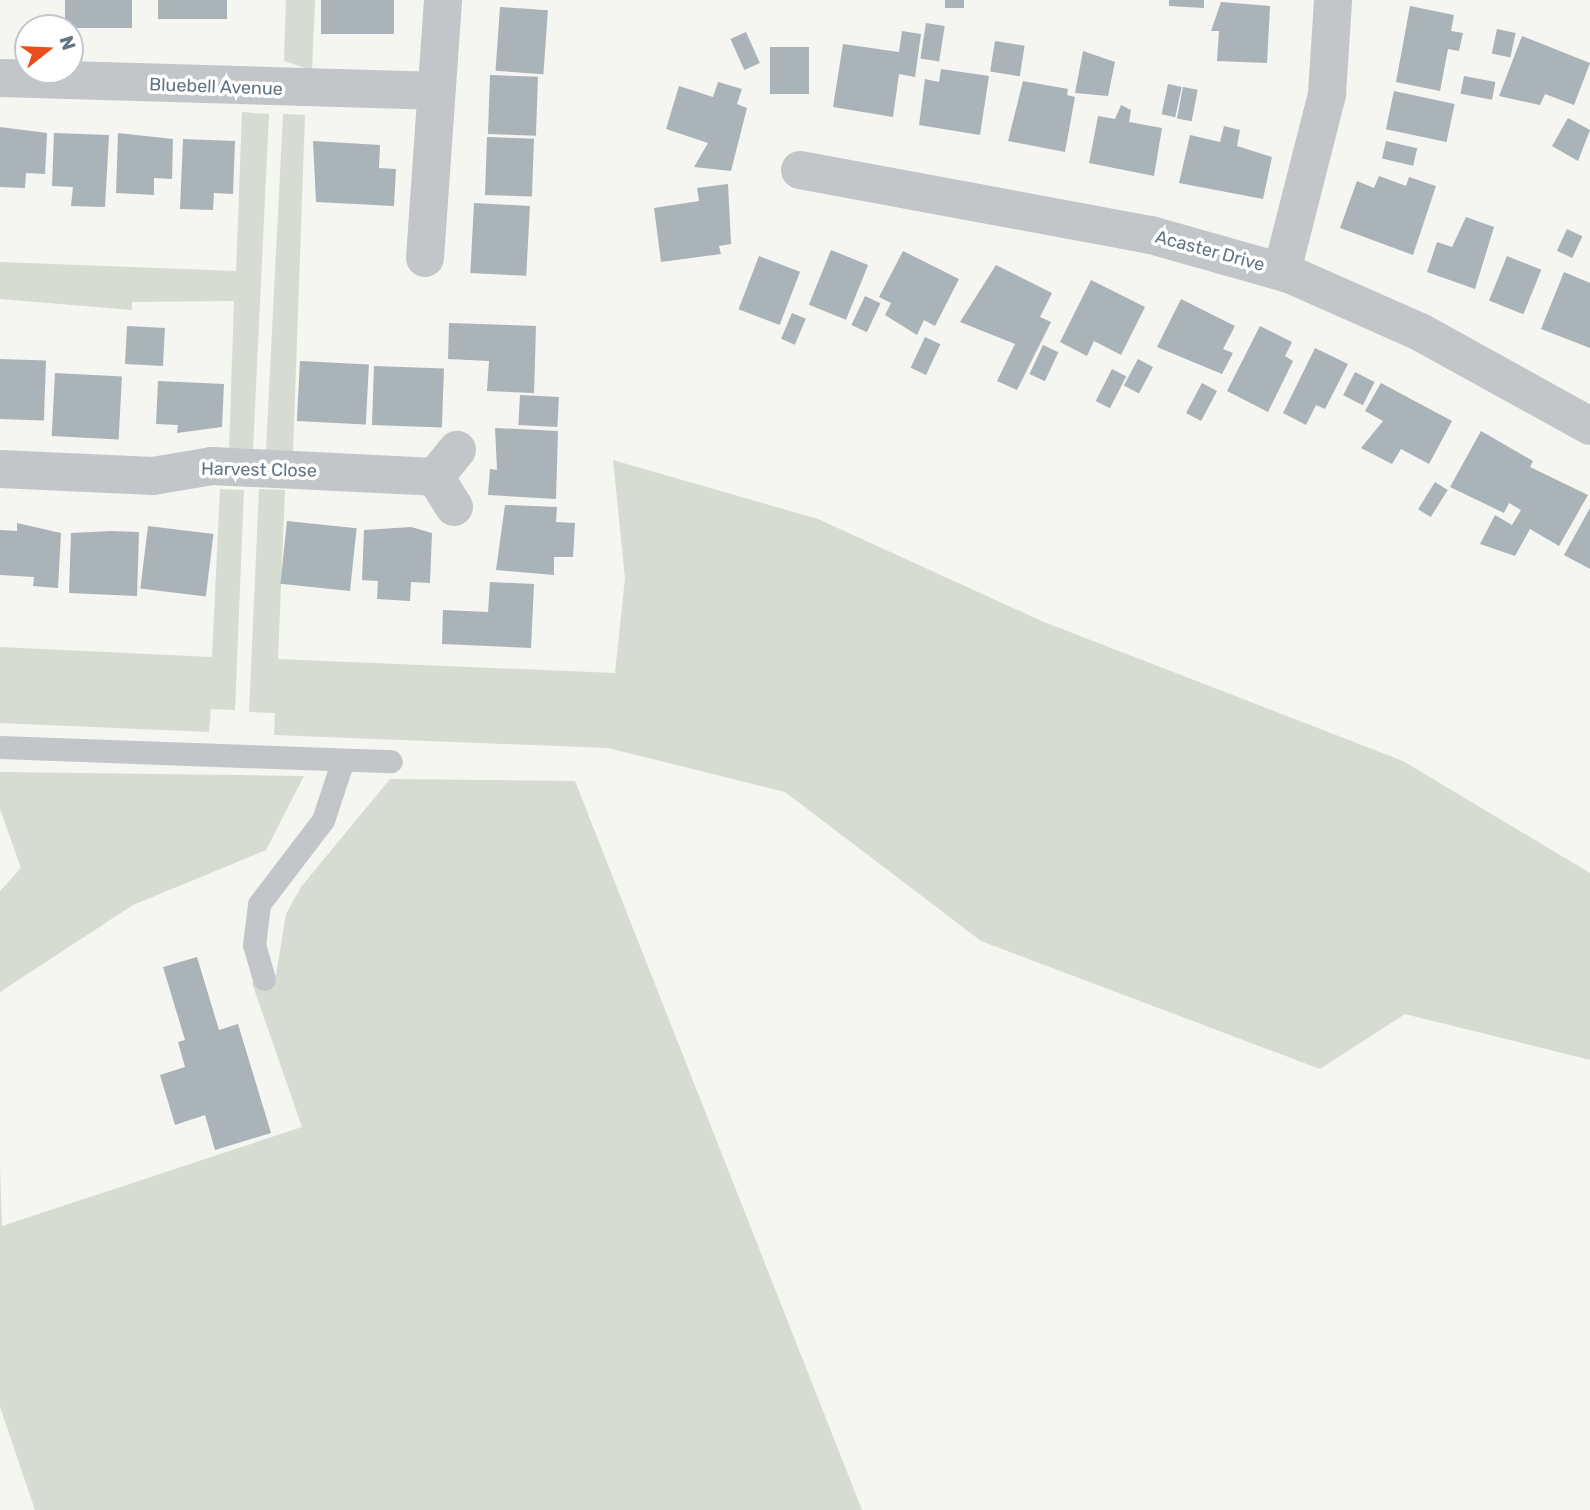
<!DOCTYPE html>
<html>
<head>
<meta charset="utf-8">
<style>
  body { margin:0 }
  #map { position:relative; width:1590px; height:1510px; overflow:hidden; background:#f5f5f1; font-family:Rubik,sans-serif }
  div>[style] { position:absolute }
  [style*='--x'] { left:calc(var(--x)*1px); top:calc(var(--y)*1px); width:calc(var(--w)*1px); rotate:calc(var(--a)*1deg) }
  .green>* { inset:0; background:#d6dcd2 }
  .building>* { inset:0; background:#aab3b8; transform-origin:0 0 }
  .service>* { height:23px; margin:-11.5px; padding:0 11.5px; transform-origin:11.5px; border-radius:11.5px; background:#c2c6c9 }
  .minor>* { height:38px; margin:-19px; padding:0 19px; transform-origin:19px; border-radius:19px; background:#c2c6c9 }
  span { translate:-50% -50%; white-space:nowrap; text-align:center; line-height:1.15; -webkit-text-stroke:7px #fff; paint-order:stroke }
  .street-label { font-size:18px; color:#627584 }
  .north { position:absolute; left:14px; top:14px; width:70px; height:70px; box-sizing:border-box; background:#fff; border:2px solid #c0c8ce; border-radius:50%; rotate:72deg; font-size:19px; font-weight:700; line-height:28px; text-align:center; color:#627584 }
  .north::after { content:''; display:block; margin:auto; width:24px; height:32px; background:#ec4c1a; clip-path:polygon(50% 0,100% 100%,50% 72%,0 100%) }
</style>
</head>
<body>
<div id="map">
  <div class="green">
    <div style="clip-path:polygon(286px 0,315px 0,312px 70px,284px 61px)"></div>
    <div style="clip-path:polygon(242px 112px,269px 114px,253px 450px,229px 449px,234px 301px,132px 302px,132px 310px,0 299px,0 262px,236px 271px)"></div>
    <div style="clip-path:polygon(283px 114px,305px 115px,293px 452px,266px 450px)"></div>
    <div style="clip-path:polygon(613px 460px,818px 519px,1044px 622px,1403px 761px,1590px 873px,1590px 1060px,1405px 1014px,1320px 1069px,981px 941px,785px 792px,608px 748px,274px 735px,275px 713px,249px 712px,259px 489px,285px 490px,278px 659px,615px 673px,625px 578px)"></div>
    <div style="clip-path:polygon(220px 489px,244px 490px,235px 710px,211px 709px,209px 732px,0 723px,0 647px,212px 657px)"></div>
    <div style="clip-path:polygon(0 772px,304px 776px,266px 850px,133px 905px,0 992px,0 891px,21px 868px,0 809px)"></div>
    <div style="clip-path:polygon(390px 779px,575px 781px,862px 1510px,35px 1510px,0 1407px,0 1168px,2px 1226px,302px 1127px,252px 983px,276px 975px,286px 914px,301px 887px)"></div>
  </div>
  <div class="building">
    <div style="left:65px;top:0;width:67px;height:28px"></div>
    <div style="left:158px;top:0;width:69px;height:19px"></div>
    <div style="left:321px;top:0;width:73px;height:34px"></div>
    <div style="left:945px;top:0;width:19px;height:8px"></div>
    <div style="clip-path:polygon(1169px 0,1204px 0,1204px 8px,1169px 6px)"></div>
    <div style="clip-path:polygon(1221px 2px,1270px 6px,1267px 63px,1217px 61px,1219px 31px,1211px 31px)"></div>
    <div style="clip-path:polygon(1410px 6px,1454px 15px,1451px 31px,1463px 33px,1459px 51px,1448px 49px,1440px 91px,1396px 82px)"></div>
    <div style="left:500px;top:7px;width:48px;height:64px;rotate:4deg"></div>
    <div style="left:926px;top:23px;width:19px;height:36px;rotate:9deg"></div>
    <div style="left:1497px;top:29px;width:19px;height:25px;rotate:12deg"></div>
    <div style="clip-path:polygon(902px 31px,921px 34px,915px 77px,899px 74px,893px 117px,833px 107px,843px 44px,899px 52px)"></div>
    <div style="left:746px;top:32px;width:34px;height:17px;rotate:66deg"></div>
    <div style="clip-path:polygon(1522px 36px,1590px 63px,1574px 105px,1545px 94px,1540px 105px,1499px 96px)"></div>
    <div style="left:995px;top:41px;width:30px;height:31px;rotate:9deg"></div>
    <div style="left:770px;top:47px;width:39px;height:47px"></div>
    <div style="clip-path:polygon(1083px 51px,1115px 62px,1108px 96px,1075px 93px)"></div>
    <div style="clip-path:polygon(941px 69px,989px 76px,980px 135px,919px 125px,925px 79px,939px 82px)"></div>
    <div style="left:490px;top:75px;width:48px;height:59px;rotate:2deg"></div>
    <div style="left:1464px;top:76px;width:32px;height:18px;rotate:11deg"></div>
    <div style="clip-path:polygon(1023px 81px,1068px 89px,1067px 95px,1075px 97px,1065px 152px,1008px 141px)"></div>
    <div style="clip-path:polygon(718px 82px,742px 89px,737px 104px,747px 108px,731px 171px,694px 167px,708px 143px,666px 129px,679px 86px,713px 97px)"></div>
    <div style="left:1168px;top:84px;width:14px;height:31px;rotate:12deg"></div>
    <div style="left:1183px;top:87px;width:15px;height:32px;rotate:11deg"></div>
    <div style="left:1394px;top:91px;width:62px;height:39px;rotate:12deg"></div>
    <div style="clip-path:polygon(1121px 105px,1131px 110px,1129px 122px,1162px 128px,1154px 176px,1089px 163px,1098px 116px,1115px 119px)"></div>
    <div style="clip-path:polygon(1568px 118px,1590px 130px,1578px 161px,1552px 146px)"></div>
    <div style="clip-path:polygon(1224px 126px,1240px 130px,1237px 146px,1272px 157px,1263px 199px,1179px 183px,1190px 135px,1220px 142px)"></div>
    <div style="clip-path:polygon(0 127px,47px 133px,45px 174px,26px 173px,25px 188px,0 187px)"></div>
    <div style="clip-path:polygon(54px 133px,109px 135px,105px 207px,71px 206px,73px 187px,52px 186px)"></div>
    <div style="clip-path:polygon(118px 133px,173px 139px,172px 179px,154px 178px,154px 195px,116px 193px)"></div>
    <div style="left:487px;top:137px;width:47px;height:58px;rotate:2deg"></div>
    <div style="clip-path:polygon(183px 139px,235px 141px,233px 194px,214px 193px,213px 210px,180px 209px)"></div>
    <div style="clip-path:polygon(313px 141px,380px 145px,379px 168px,396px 169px,394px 206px,316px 202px)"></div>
    <div style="left:1386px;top:141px;width:32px;height:18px;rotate:13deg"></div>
    <div style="clip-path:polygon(1379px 176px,1406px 186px,1409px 177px,1436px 186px,1413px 255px,1340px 228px,1357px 181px,1374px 188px)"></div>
    <div style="clip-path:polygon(728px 184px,731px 244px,719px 246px,721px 254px,661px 262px,654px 208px,699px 201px,697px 188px)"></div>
    <div style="left:474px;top:203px;width:56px;height:70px;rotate:3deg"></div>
    <div style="clip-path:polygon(1466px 217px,1494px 227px,1475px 289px,1427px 272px,1437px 242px,1452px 247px)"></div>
    <div style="left:1567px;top:229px;width:17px;height:24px;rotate:25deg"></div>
    <div style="left:831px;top:250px;width:40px;height:59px;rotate:22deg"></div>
    <div style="clip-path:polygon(903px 251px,959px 279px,935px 326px,924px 320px,917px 335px,885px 315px,891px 303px,879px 297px)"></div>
    <div style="left:759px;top:256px;width:44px;height:57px;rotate:21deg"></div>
    <div style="left:1507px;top:256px;width:37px;height:48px;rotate:22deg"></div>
    <div style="clip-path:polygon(996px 265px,1052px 293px,1040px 317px,1051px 322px,1017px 390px,997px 381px,1015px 344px,960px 322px)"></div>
    <div style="clip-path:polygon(1564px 272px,1590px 283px,1590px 348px,1541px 329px)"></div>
    <div style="clip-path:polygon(1091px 280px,1145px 307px,1121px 355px,1094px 341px,1087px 356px,1060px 342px)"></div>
    <div style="left:865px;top:296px;width:17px;height:32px;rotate:25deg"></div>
    <div style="clip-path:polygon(1181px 299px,1235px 326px,1223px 349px,1233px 353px,1222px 374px,1157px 347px)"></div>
    <div style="left:792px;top:313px;width:15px;height:28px;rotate:23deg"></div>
    <div style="clip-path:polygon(449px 323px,536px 326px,534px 393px,487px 391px,489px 361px,448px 359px)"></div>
    <div style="left:127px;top:326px;width:38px;height:38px;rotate:3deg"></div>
    <div style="clip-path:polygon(1260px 326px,1292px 342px,1285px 356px,1293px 361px,1268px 412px,1227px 391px)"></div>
    <div style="left:925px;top:337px;width:17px;height:34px;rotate:25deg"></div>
    <div style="left:1043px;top:345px;width:17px;height:32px;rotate:25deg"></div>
    <div style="clip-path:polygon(1315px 348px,1348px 364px,1325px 409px,1316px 405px,1306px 425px,1283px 413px)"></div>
    <div style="left:0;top:359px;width:46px;height:60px;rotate:2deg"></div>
    <div style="left:1138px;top:359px;width:17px;height:30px;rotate:28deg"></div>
    <div style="left:300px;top:361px;width:69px;height:60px;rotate:3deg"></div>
    <div style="left:374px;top:366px;width:70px;height:59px;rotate:2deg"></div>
    <div style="left:1112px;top:369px;width:16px;height:36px;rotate:27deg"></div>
    <div style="left:1355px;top:372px;width:22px;height:26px;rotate:27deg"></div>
    <div style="left:55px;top:373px;width:67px;height:63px;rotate:3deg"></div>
    <div style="clip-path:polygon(158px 381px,224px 384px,222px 427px,177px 433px,178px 425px,156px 424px)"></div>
    <div style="left:1202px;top:383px;width:17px;height:34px;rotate:28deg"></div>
    <div style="clip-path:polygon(1381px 383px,1452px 421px,1429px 464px,1401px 449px,1392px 464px,1361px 448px,1383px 421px,1365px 411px)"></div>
    <div style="left:520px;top:395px;width:39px;height:30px;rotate:3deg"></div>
    <div style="clip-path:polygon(495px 428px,558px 431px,556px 499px,488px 495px,490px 469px,497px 470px)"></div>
    <div style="clip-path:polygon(1481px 431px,1533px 461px,1530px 467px,1588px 495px,1559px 546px,1530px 529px,1515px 556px,1480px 544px,1495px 515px,1512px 525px,1521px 510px,1509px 503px,1504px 513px,1450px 487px)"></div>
    <div style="left:1435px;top:482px;width:15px;height:32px;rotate:32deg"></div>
    <div style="clip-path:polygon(505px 505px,557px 507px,556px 522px,575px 523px,573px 557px,554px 557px,554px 575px,496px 570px)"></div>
    <div style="clip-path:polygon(1590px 508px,1590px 569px,1564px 555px)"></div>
    <div style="left:287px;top:521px;width:70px;height:63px;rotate:6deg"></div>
    <div style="clip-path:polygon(17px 523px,61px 533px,58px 588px,33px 586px,34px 577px,0 575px,0 530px,17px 531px)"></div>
    <div style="left:148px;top:526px;width:66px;height:63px;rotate:7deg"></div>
    <div style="clip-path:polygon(411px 527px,432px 533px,430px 583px,411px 582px,410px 601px,377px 599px,378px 581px,362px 580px,364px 530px)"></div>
    <div style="clip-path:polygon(111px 531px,139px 532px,137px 596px,69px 593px,71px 533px)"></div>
    <div style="clip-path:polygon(490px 582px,534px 584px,531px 648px,442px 644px,443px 610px,488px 612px)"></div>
    <div style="clip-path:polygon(197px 957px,219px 1030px,238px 1024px,271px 1133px,215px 1150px,205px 1115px,175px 1125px,160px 1075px,185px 1067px,178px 1042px,185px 1040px,163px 967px)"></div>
  </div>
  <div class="service">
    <div style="--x:0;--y:747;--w:391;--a:2.1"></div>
    <div style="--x:264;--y:979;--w:35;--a:-106"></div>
    <div style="--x:254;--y:945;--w:41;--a:-83"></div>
    <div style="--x:259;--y:904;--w:106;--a:-52.7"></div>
    <div style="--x:323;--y:820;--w:63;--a:-71.6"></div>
  </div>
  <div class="minor">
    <div style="--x:0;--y:78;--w:432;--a:1.7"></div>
    <div style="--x:800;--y:170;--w:357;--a:10.5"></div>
    <div style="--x:1151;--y:235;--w:143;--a:15.8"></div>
    <div style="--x:1289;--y:274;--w:143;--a:23.9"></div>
    <div style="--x:1420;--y:332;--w:194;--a:28.9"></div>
    <div style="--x:425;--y:258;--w:259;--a:-86"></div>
    <div style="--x:1282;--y:271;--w:183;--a:-75.7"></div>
    <div style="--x:1327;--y:94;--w:94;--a:-86.3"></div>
    <div style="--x:0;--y:469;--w:153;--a:2.6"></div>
    <div style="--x:153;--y:476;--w:60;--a:-9.6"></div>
    <div style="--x:212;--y:466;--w:223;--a:2.8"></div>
    <div style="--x:454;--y:507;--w:36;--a:-122"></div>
    <div style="--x:435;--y:477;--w:35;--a:-51"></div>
  </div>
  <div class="street-label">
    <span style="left:216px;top:87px;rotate:2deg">Bluebell Avenue</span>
    <span style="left:1210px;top:251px;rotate:15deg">Acaster Drive</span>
    <span style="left:259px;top:470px;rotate:1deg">Harvest Close</span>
  </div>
  <div class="north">N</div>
</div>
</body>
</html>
